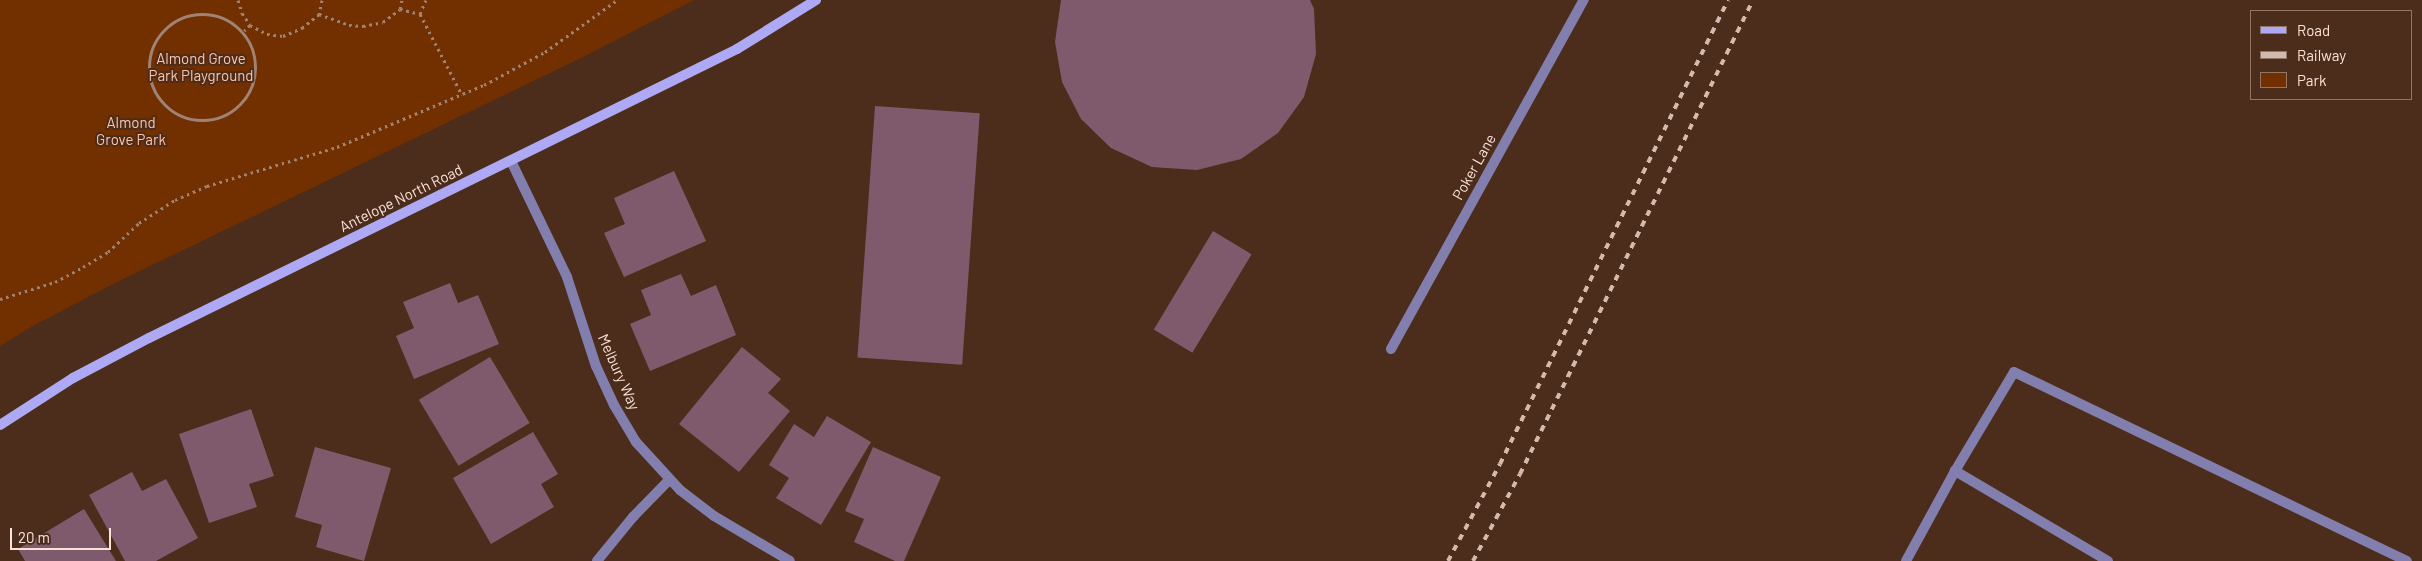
<!DOCTYPE html>
<html>
<head>
<meta charset="utf-8">
<style>
  body { margin:0 }
  #map { position:relative; width:2422px; height:561px; overflow:hidden; background:#4c2c1b; font-family:Barlow,sans-serif }
  div>[style] { position:absolute }
  [style*='--x'] { left:calc(var(--x)*1px); top:calc(var(--y)*1px); width:calc(var(--w)*1px); rotate:calc(var(--a)*1deg) }
  .green>* { inset:0; background:#722f00 }
  .building>* { inset:0; background:#7f5a6d; transform-origin:0 0 }
  .path>* { height:3px; margin-top:-1.5px; transform-origin:0; background:repeating-linear-gradient(90deg,#9f8476 0 2.5px,transparent 0 6.5px) }
  .path>.ring { margin:-1.5px; padding:0; box-sizing:content-box; background:none; border:3px solid #9f8476; border-radius:50% }
  .lane>* { height:10px; margin:-5px; padding:0 5px; transform-origin:5px; border-radius:5px; background:#827faf }
  .street>* { height:10px; margin:-5px; padding:0 5px; transform-origin:5px; border-radius:5px; background:#827faf }
  .secondary>* { height:10px; margin:-5px; padding:0 5px; transform-origin:5px; border-radius:5px; background:#aea9f5 }
  .rail>* { height:4px; margin-top:-2px; transform-origin:0; background:repeating-linear-gradient(90deg,#d3baae 0 6px,transparent 0 12px) }
  span { translate:-50% -50%; white-space:nowrap; text-align:center; line-height:1.15; -webkit-text-stroke:4px #4c2c1b; paint-order:stroke }
  .park-label { font-size:15px; color:#fdc4a8 }
  .street-label { font-size:15px; color:#f9e3d8 }
  .legend { position:absolute; left:2250px; top:10px; width:162px; height:90px; box-sizing:border-box; background:#4c2c1b; border:1px solid #917567; margin:0; padding:6px 9px; list-style:none; font-size:15px; color:#f9e3d8 }
  .legend li { display:flex; align-items:center; gap:10px; height:25px }
  .legend b { width:25px; border:1px solid #917567 }
  .scale { position:absolute; left:10px; top:528px; width:101px; height:22px; box-sizing:border-box; border:2px solid #f9e3d8; border-top:0; padding-left:6px; font-size:15px; line-height:18px; white-space:nowrap; color:#f9e3d8; -webkit-text-stroke:4px #4c2c1b; paint-order:stroke }
</style>
</head>
<body>
<div id="map">
  <div class="green">
    <div style="clip-path:polygon(0 0,694px 0,581px 58px,113px 284px,33px 326px,0 346px)"></div>
  </div>
  <div class="building">
    <div style="clip-path:polygon(1310px 0,1314px 9px,1316px 54px,1304px 97px,1278px 133px,1241px 159px,1197px 170px,1152px 167px,1111px 148px,1081px 119px,1062px 82px,1055px 42px,1061px 0)"></div>
    <div style="left:875px;top:106px;width:105px;height:252px;rotate:4deg"></div>
    <div style="clip-path:polygon(674px 171px,706px 241px,624px 277px,604px 233px,625px 224px,614px 198px)"></div>
    <div style="left:1213px;top:231px;width:45px;height:115px;rotate:31deg"></div>
    <div style="clip-path:polygon(681px 274px,691px 296px,716px 285px,736px 335px,650px 371px,630px 324px,651px 315px,641px 290px)"></div>
    <div style="clip-path:polygon(450px 283px,458px 303px,478px 295px,499px 344px,414px 379px,396px 336px,414px 328px,403px 302px)"></div>
    <div style="clip-path:polygon(742px 347px,781px 379px,768px 393px,790px 411px,739px 472px,679px 424px)"></div>
    <div style="left:490px;top:357px;width:77px;height:83px;rotate:59deg"></div>
    <div style="clip-path:polygon(251px 409px,274px 476px,249px 484px,257px 507px,209px 523px,179px 434px)"></div>
    <div style="clip-path:polygon(827px 416px,871px 442px,821px 525px,776px 498px,789px 478px,769px 465px,794px 424px,814px 437px)"></div>
    <div style="clip-path:polygon(533px 432px,558px 474px,541px 484px,554px 507px,491px 544px,453px 478px)"></div>
    <div style="clip-path:polygon(315px 447px,391px 468px,364px 561px,316px 547px,322px 525px,295px 517px)"></div>
    <div style="clip-path:polygon(873px 447px,941px 477px,904px 561px,895px 561px,854px 542px,864px 519px,845px 511px)"></div>
    <div style="clip-path:polygon(132px 472px,142px 491px,166px 479px,198px 538px,156px 561px,125px 561px,89px 495px)"></div>
    <div style="clip-path:polygon(84px 509px,116px 561px,25px 561px,18px 549px)"></div>
  </div>
  <div class="path">
    <div style="--x:238;--y:0;--w:14;--a:73"></div>
    <div style="--x:242;--y:13;--w:14;--a:56"></div>
    <div style="--x:250;--y:25;--w:8;--a:135"></div>
    <div style="--x:322;--y:0;--w:14;--a:102"></div>
    <div style="--x:319;--y:14;--w:32;--a:20"></div>
    <div style="--x:349;--y:25;--w:14;--a:4"></div>
    <div style="--x:363;--y:26;--w:20;--a:-11"></div>
    <div style="--x:383;--y:22;--w:21;--a:-37"></div>
    <div style="--x:400;--y:9;--w:21;--a:14"></div>
    <div style="--x:420;--y:14;--w:91;--a:62.6"></div>
    <div style="--x:400;--y:9;--w:9;--a:-77"></div>
    <div class="ring" style="left:149px;top:14px;width:103px;height:103px"></div>
    <div style="--x:420;--y:14;--w:15;--a:-67"></div>
    <div style="--x:250;--y:25;--w:19;--a:28"></div>
    <div style="--x:267;--y:34;--w:16;--a:7"></div>
    <div style="--x:283;--y:36;--w:21;--a:-23"></div>
    <div style="--x:302;--y:28;--w:22;--a:-39"></div>
    <div style="--x:0;--y:299;--w:58;--a:-17.2"></div>
    <div style="--x:55;--y:282;--w:32;--a:-28"></div>
    <div style="--x:83;--y:267;--w:29;--a:-31"></div>
    <div style="--x:108;--y:252;--w:42;--a:-43.1"></div>
    <div style="--x:139;--y:223;--w:43;--a:-32.6"></div>
    <div style="--x:175;--y:200;--w:35;--a:-24"></div>
    <div style="--x:207;--y:186;--w:136;--a:-16.7"></div>
    <div style="--x:337;--y:147;--w:160;--a:-22.9"></div>
    <div style="--x:484;--y:85;--w:69;--a:-28.4"></div>
    <div style="--x:545;--y:52;--w:89;--a:-35.8"></div>
  </div>
  <div class="lane">
    <div style="--x:1391;--y:349;--w:399;--a:-61.1"></div>
    <div style="--x:1906;--y:561;--w:102;--a:-61.4"></div>
    <div style="--x:2108;--y:561;--w:178;--a:-149.5"></div>
    <div style="--x:1955;--y:471;--w:115;--a:-59.2"></div>
    <div style="--x:2014;--y:372;--w:436;--a:25.7"></div>
  </div>
  <div class="street">
    <div style="--x:511;--y:161;--w:129;--a:64.2"></div>
    <div style="--x:567;--y:277;--w:94;--a:72"></div>
    <div style="--x:596;--y:366;--w:43;--a:65.2"></div>
    <div style="--x:614;--y:405;--w:43;--a:59.3"></div>
    <div style="--x:636;--y:442;--w:65;--a:47.5"></div>
    <div style="--x:680;--y:490;--w:43;--a:37.4"></div>
    <div style="--x:714;--y:516;--w:88;--a:30.6"></div>
    <div style="--x:597;--y:561;--w:57;--a:-50.7"></div>
    <div style="--x:633;--y:517;--w:52;--a:-45.8"></div>
  </div>
  <div class="secondary">
    <div style="--x:0;--y:425;--w:87;--a:-32.8"></div>
    <div style="--x:73;--y:378;--w:86;--a:-27.8"></div>
    <div style="--x:149;--y:338;--w:655;--a:-26.17"></div>
    <div style="--x:737;--y:49;--w:93;--a:-31.8"></div>
  </div>
  <div class="rail">
    <div style="--x:1448;--y:561;--w:110;--a:-61.8"></div>
    <div style="--x:1500;--y:464;--w:517;--a:-63.83"></div>
    <div style="--x:1473;--y:561;--w:99;--a:-61.6"></div>
    <div style="--x:1520;--y:474;--w:528;--a:-63.82"></div>
  </div>
  <div class="park-label">
    <span style="left:201px;top:67px">Almond Grove<br>Park Playground</span>
    <span style="left:131px;top:131px">Almond<br>Grove Park</span>
  </div>
  <div class="street-label">
    <span style="left:1474px;top:167px;rotate:-61deg">Poker Lane</span>
    <span style="left:401px;top:198px;rotate:-26deg">Antelope North Road</span>
    <span style="left:619px;top:372px;rotate:66deg">Melbury Way</span>
  </div>
  <ul class="legend">
  <li><b style="height:6px;background:#aea9f5"></b>Road</li>
  <li><b style="height:6px;background:#d3baae"></b>Railway</li>
  <li><b style="height:14px;background:#722f00"></b>Park</li>
  </ul>
  <div class="scale">20 m</div>
</div>
</body>
</html>
